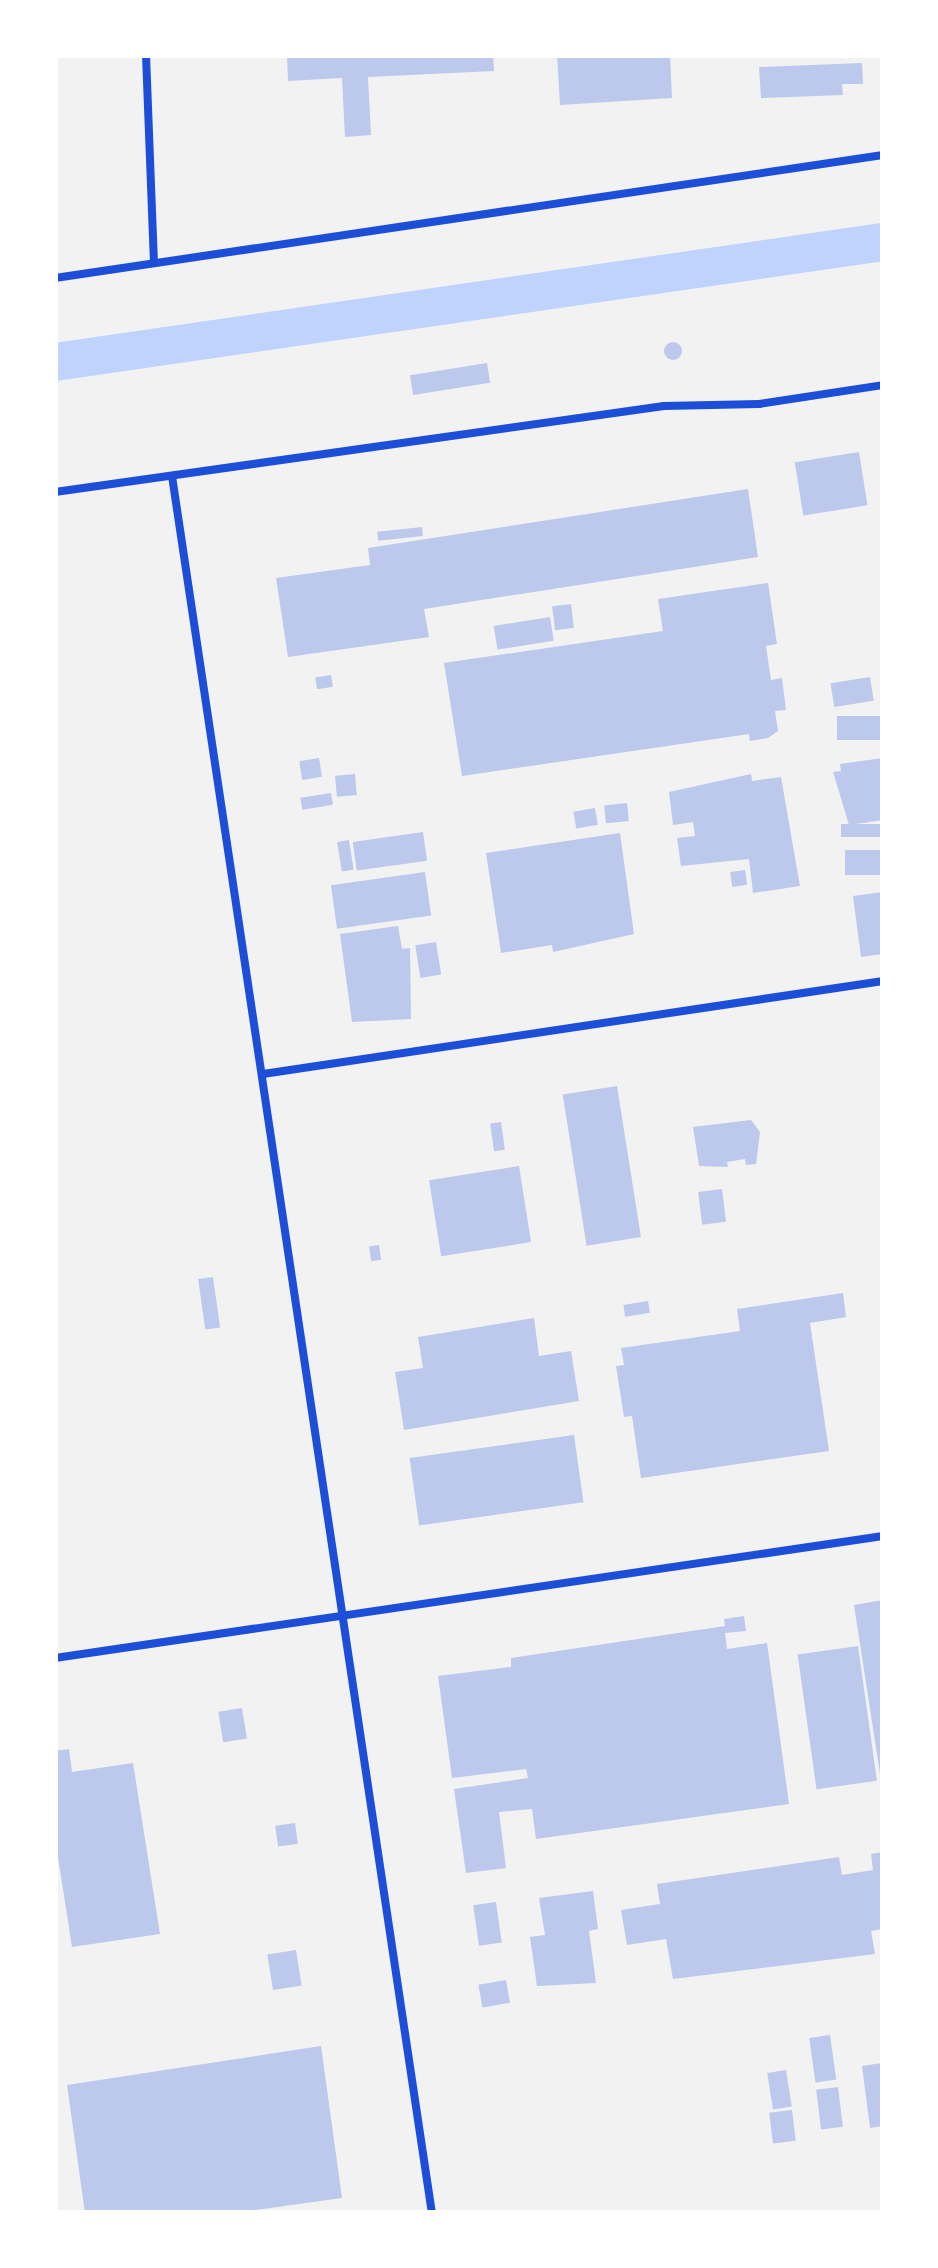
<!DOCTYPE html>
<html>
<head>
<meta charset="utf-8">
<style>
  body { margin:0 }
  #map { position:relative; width:938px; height:2268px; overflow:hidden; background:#f2f2f2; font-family:Arial,sans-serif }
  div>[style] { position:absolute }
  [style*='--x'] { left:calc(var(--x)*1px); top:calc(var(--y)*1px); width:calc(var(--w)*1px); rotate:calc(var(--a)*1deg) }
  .canal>* { height:38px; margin:-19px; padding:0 19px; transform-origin:19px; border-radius:19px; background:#bfd3fe }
  .building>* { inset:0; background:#bdc9ec; transform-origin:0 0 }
  .round { border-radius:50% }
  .service>* { height:8px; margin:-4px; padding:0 4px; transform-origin:4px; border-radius:4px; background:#1d4ed8 }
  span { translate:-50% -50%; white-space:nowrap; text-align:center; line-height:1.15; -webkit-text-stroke:8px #fff; paint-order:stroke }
  .frame { position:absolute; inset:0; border:58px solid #fff; pointer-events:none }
</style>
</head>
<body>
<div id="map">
  <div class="canal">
    <div style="--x:55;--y:362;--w:837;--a:-8.25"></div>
  </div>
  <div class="building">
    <div style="clip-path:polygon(287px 55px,493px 55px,494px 71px,368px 77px,371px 135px,345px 137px,342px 78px,288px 81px)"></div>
    <div style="clip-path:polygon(557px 55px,670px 55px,672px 98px,560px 105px)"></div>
    <div style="clip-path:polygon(862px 63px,863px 84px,842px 84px,843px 95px,761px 98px,759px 67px)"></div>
    <div class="round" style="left:664px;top:342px;width:18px;height:18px"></div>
    <div style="left:487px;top:363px;width:20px;height:78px;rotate:81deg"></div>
    <div style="left:859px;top:452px;width:54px;height:65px;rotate:81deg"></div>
    <div style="clip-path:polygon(748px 489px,758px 557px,424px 609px,429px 637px,288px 657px,276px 578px,370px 565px,368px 548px)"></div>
    <div style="left:422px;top:527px;width:9px;height:45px;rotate:84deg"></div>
    <div style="clip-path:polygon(768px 583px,777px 644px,766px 646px,771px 680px,782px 678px,786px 710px,775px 711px,778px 731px,768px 738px,750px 741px,749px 734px,462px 776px,444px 663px,663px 631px,658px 599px)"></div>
    <div style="left:571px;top:604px;width:24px;height:19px;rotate:83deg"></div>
    <div style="left:550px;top:617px;width:24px;height:57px;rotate:81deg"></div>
    <div style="left:331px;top:675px;width:12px;height:16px;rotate:81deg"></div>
    <div style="left:870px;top:677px;width:24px;height:40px;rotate:81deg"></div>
    <div style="left:883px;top:716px;width:24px;height:46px;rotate:90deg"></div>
    <div style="left:319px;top:758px;width:19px;height:20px;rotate:81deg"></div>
    <div style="clip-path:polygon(883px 758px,883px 820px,849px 825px,833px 772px,841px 771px,840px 764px)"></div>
    <div style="left:355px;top:774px;width:21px;height:20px;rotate:85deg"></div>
    <div style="clip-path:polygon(751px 774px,752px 781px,781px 777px,800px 886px,753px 893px,749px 859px,681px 866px,677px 838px,695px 836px,693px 822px,673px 825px,669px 792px)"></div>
    <div style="left:331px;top:793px;width:12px;height:31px;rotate:81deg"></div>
    <div style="left:627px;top:803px;width:18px;height:23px;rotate:84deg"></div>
    <div style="left:595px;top:808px;width:17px;height:22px;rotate:80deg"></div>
    <div style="left:883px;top:824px;width:13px;height:42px;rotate:90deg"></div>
    <div style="left:423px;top:832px;width:29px;height:71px;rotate:82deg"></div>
    <div style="clip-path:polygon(620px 833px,634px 934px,553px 952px,552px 945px,501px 953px,486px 853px)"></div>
    <div style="left:349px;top:840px;width:30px;height:12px;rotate:81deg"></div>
    <div style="left:883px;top:850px;width:25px;height:38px;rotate:90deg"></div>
    <div style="left:745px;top:870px;width:15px;height:15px;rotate:82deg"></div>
    <div style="left:425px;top:872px;width:44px;height:95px;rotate:82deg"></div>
    <div style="clip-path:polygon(883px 892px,883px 954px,861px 957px,853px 896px)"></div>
    <div style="clip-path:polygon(398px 926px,402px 949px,410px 948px,411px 1019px,352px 1022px,340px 934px)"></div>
    <div style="left:436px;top:942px;width:33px;height:21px;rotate:81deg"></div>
    <div style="left:617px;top:1086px;width:153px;height:55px;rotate:81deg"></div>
    <div style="clip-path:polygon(751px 1120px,760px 1132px,756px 1164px,746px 1165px,745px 1159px,727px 1162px,728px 1167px,699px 1166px,693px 1127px)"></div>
    <div style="left:501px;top:1122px;width:28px;height:11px;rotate:82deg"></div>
    <div style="left:519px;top:1166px;width:77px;height:91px;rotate:81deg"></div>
    <div style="left:722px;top:1189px;width:33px;height:24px;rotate:83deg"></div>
    <div style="left:379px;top:1245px;width:15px;height:10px;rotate:82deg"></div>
    <div style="left:213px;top:1277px;width:51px;height:15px;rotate:82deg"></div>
    <div style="clip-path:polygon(843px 1293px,846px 1317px,810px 1323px,829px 1451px,641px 1478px,632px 1416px,624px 1417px,616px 1366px,624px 1365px,621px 1348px,740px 1331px,737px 1309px)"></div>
    <div style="left:648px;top:1301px;width:12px;height:25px;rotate:81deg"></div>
    <div style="clip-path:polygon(534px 1318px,539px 1356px,571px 1351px,579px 1401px,404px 1430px,395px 1372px,423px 1368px,418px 1337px)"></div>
    <div style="left:574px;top:1435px;width:68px;height:166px;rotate:82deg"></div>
    <div style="clip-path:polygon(883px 1600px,883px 1779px,881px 1780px,854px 1605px)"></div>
    <div style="clip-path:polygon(744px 1616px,746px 1631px,725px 1633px,727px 1649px,767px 1643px,789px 1804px,536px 1839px,532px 1809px,499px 1812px,506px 1868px,466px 1873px,454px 1789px,528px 1778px,526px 1769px,452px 1778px,438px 1676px,511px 1667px,511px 1658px,725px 1626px,724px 1619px)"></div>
    <div style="left:858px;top:1646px;width:136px;height:61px;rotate:82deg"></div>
    <div style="left:242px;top:1708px;width:31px;height:24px;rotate:81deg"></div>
    <div style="clip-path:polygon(69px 1749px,72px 1772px,133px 1763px,160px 1934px,72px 1947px,55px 1838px,55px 1751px)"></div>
    <div style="left:295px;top:1823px;width:21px;height:20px;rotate:82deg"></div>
    <div style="clip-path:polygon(883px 1852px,883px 1929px,871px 1931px,875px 1954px,673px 1979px,666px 1939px,627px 1945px,621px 1910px,660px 1904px,657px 1884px,839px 1857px,842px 1875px,873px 1870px,871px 1854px)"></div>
    <div style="clip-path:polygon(593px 1891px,598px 1929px,589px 1931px,596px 1983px,537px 1986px,530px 1937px,545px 1935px,539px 1898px)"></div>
    <div style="left:496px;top:1902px;width:41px;height:23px;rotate:82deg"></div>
    <div style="left:296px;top:1950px;width:36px;height:29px;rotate:81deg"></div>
    <div style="left:506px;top:1980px;width:23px;height:28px;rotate:80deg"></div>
    <div style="left:830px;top:2035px;width:45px;height:21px;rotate:82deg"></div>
    <div style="clip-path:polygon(321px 2046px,342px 2198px,235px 2213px,85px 2213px,67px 2085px)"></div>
    <div style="clip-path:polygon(882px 2063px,883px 2126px,870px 2128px,862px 2066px)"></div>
    <div style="left:786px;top:2070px;width:37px;height:19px;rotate:81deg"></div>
    <div style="left:838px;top:2087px;width:40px;height:22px;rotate:83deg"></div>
    <div style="left:792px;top:2110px;width:31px;height:23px;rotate:83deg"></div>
  </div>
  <div class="service">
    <div style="--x:146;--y:55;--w:208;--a:87.8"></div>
    <div style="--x:55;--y:278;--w:837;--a:-8.45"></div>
    <div style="--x:172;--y:476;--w:1756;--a:81.49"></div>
    <div style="--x:55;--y:492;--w:615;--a:-8.04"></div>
    <div style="--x:664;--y:406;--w:95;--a:-1.2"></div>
    <div style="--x:759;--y:404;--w:125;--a:-8.7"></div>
    <div style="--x:263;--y:1074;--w:627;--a:-8.53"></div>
    <div style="--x:55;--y:1658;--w:837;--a:-8.38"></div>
  </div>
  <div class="frame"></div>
</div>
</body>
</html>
